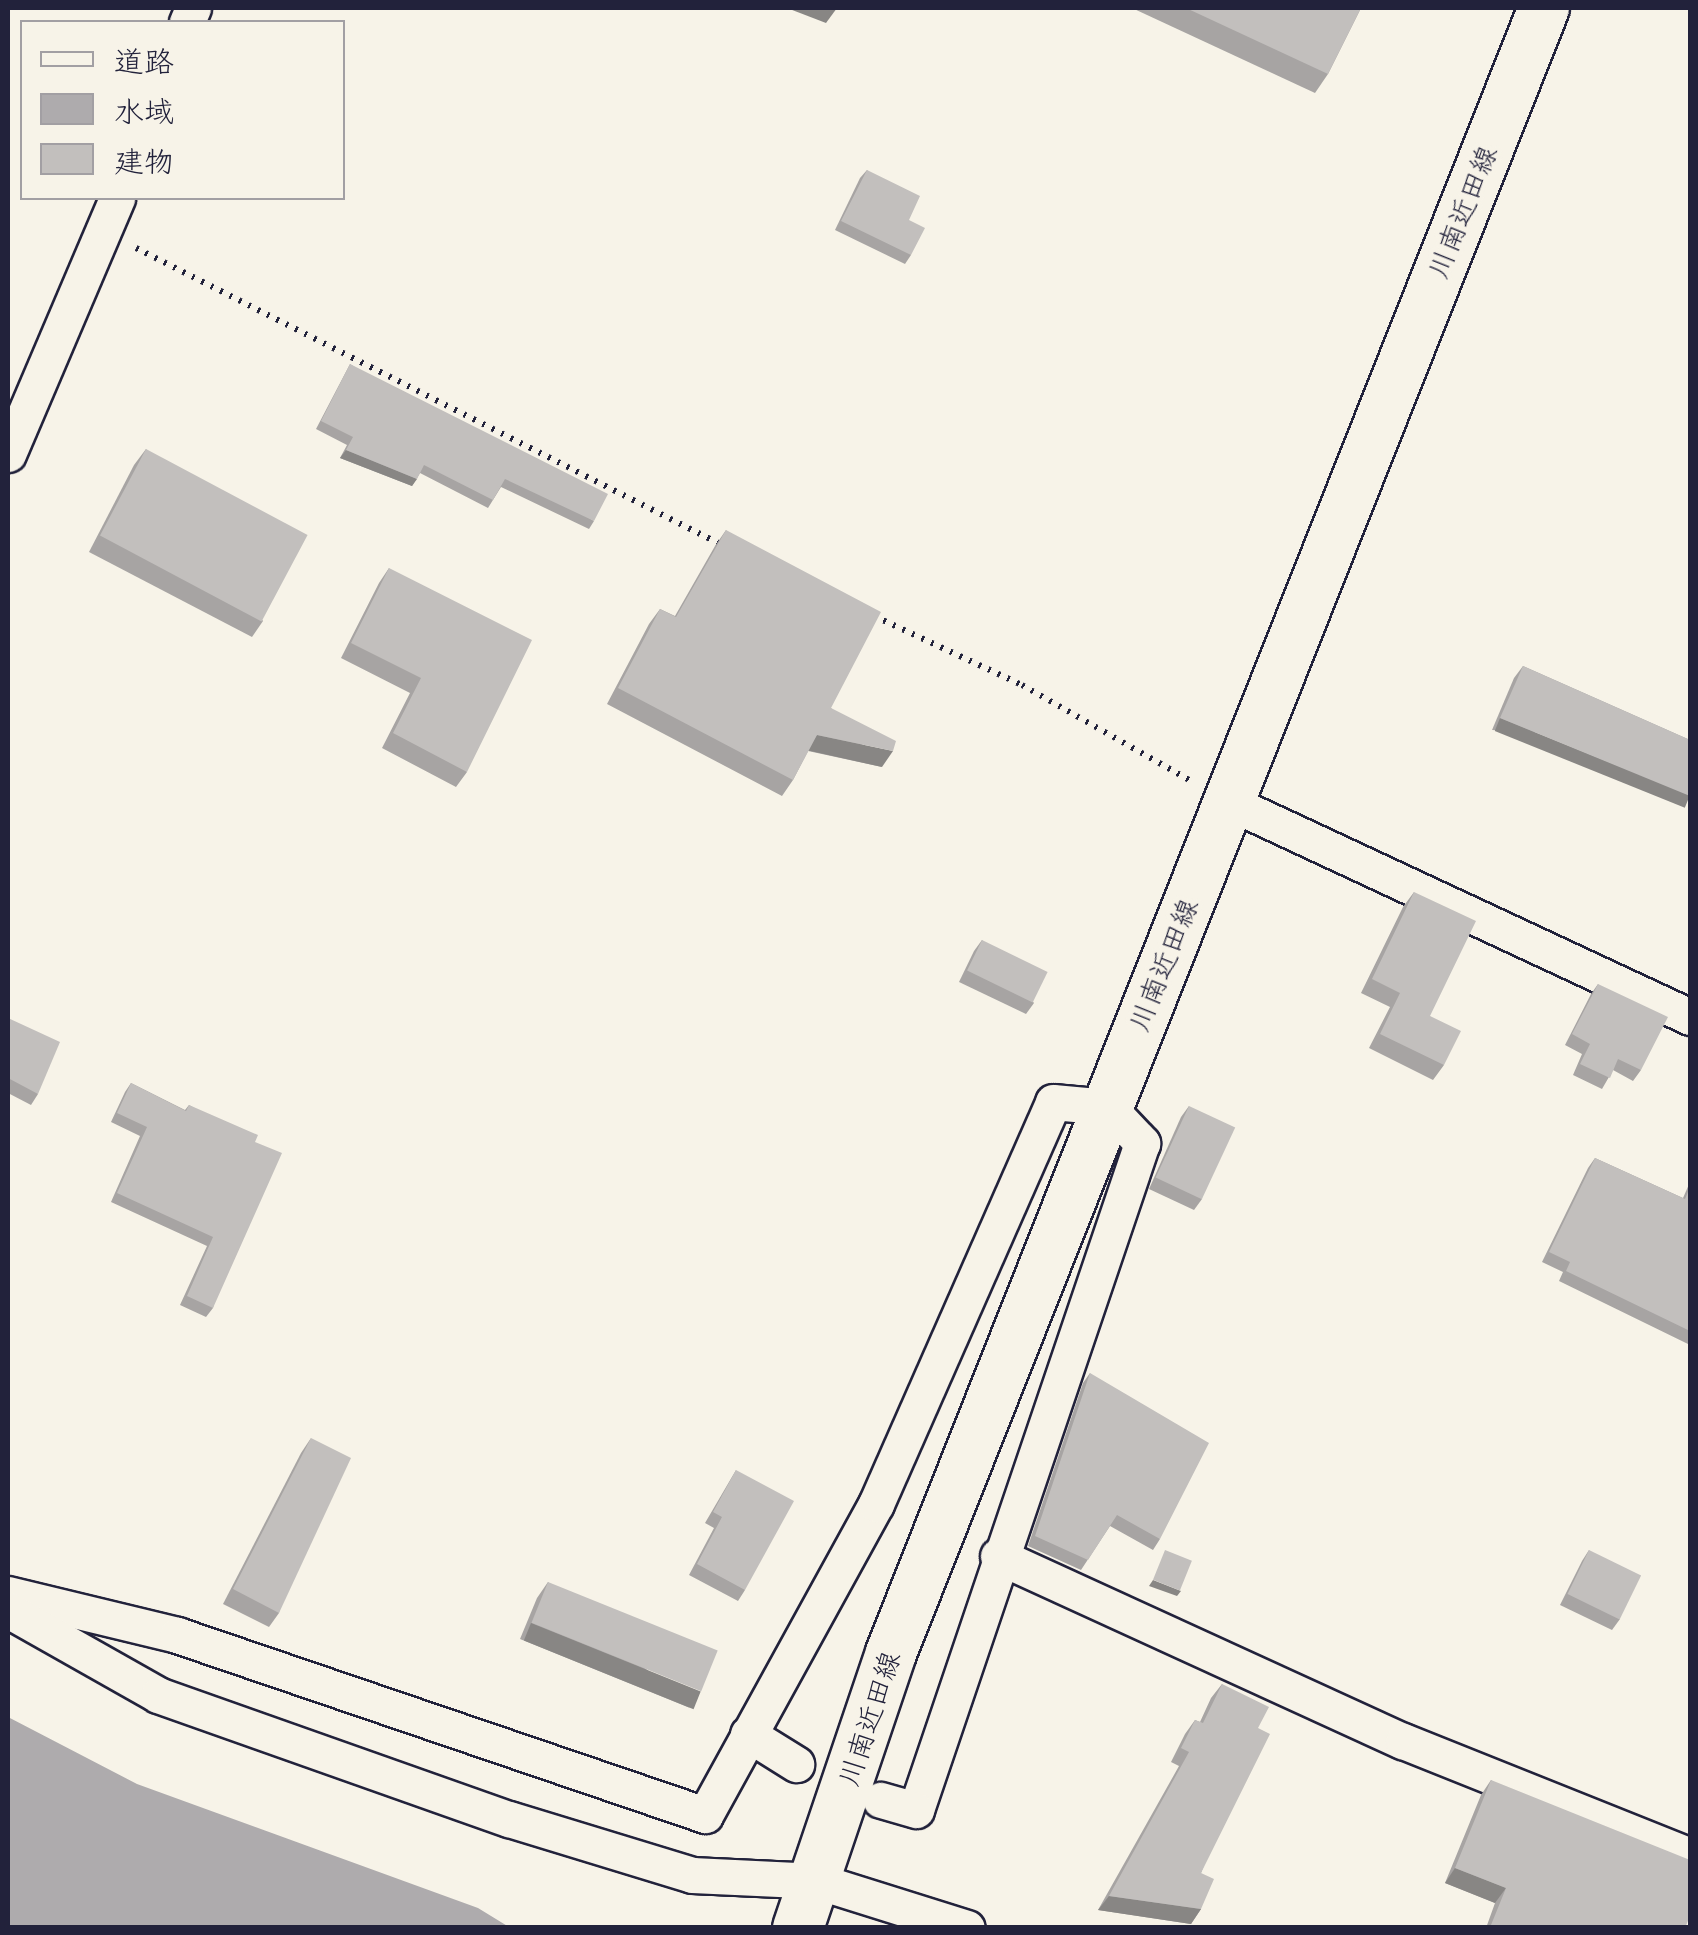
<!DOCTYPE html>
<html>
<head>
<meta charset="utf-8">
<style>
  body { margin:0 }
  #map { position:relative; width:1698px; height:1935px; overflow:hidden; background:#f7f3e8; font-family:"Comic Neue","Klee One",sans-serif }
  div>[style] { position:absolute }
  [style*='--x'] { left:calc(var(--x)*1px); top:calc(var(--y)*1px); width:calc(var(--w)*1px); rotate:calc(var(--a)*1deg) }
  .water>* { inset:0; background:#aeabad }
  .path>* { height:6px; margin-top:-3px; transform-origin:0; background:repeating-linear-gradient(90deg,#22223b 0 2.5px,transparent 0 10.5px) }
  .roads { filter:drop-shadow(2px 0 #22223b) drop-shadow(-2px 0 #22223b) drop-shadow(0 2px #22223b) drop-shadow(0 -2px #22223b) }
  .street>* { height:35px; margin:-17.5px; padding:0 17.5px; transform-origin:17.5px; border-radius:17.5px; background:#f7f3e8 }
  .secondary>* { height:50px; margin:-25px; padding:0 25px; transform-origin:25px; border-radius:25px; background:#f7f3e8 }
  .wall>* { inset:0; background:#a7a4a3 }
  .shaded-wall>* { inset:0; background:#888684; transform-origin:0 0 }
  .building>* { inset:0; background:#c2bfbd; transform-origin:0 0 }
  span { translate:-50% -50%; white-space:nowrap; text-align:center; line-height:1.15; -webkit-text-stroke:9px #f7f3e8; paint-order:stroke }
  .street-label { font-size:28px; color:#22223b }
  .frame { position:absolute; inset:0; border:10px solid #22223b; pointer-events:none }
  .legend { position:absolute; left:20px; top:20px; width:325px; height:180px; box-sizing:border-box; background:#f7f3e8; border:2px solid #a29fa3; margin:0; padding:12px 18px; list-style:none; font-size:30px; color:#22223b }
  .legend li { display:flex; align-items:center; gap:20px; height:50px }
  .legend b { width:50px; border:2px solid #a29fa3 }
</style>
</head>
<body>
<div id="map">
  <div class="water">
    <div style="clip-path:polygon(8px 1717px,137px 1784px,478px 1908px,509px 1927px,8px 1927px)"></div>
  </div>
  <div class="path">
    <div style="--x:136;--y:248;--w:657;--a:26.88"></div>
    <div style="--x:874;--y:616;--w:163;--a:25"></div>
    <div style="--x:1022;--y:685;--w:194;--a:29.6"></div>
  </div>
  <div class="roads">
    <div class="street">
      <div style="--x:187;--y:22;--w:15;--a:-67"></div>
      <div style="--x:8;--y:454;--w:278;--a:-66.9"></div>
      <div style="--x:1229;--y:802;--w:509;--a:25"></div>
      <div style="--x:998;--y:1556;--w:445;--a:24.6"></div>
      <div style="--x:1403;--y:1741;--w:309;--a:21.8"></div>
      <div style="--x:8;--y:1594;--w:174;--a:13.6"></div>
      <div style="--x:177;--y:1635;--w:558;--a:18.82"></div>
      <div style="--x:705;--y:1815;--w:355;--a:-61.2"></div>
      <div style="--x:876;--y:1504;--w:439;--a:-66.2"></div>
      <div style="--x:1053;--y:1102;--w:55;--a:5.2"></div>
      <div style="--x:1108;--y:1107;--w:50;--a:46.6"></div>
      <div style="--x:1142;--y:1143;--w:704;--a:108.72"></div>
      <div style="--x:916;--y:1810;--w:37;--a:-164"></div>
      <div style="--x:8;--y:1610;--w:172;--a:29.5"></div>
      <div style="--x:158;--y:1695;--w:372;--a:19.5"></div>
      <div style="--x:509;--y:1819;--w:191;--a:17"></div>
      <div style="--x:692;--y:1875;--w:125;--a:2.7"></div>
      <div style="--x:817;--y:1881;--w:157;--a:17.4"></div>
      <div style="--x:748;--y:1734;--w:57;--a:32"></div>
    </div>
    <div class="secondary">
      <div style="--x:798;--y:1928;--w:290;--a:-71.3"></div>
      <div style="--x:891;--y:1653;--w:1770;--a:-68.35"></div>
    </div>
  </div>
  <div class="wall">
    <div style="clip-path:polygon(1132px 8px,1361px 8px,1328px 74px,1315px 93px)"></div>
    <div style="clip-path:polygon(867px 170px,909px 220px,911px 255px,905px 264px,835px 230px,860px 178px)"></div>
    <div style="clip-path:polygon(350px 364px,594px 521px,589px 529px,501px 487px,488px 508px,420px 473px,412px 486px,340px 458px,347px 445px,316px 429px)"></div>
    <div style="clip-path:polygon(146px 449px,263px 621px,252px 637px,89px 552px,134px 465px)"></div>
    <div style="clip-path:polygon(726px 530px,831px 708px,882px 767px,808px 751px,793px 780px,782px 796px,607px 704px,649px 624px,660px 609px,675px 616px,715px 546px)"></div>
    <div style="clip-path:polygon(389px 568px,467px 772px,456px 787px,382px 748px,410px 693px,341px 658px,379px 583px)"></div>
    <div style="clip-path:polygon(1523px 666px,1690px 740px,1492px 730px,1514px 678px)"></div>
    <div style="clip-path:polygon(1414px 892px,1430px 1016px,1444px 1065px,1433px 1080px,1369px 1048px,1390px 1007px,1361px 993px,1403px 907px)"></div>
    <div style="clip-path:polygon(982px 940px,1034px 1003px,1026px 1014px,959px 982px,974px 951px)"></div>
    <div style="clip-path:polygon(1598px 984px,1641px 1070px,1633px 1081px,1613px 1070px,1602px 1089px,1573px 1075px,1582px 1054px,1565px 1045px,1591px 994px)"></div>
    <div style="clip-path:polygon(8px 1018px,38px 1094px,31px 1105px,8px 1093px)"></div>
    <div style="clip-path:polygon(131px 1083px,185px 1110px,189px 1105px,255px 1142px,213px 1308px,206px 1317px,180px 1305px,207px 1246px,111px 1202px,140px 1136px,111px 1122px,125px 1092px)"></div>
    <div style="clip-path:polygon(1189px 1106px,1202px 1199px,1194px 1210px,1149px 1189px,1181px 1117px)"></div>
    <div style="clip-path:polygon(1595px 1158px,1683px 1198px,1690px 1182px,1690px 1339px,1688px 1344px,1559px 1281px,1563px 1272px,1542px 1262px,1588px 1168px)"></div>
    <div style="clip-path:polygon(1090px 1373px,1160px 1539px,1153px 1550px,1110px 1526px,1081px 1570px,1028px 1546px,1083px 1383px)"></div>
    <div style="clip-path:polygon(311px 1438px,279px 1613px,269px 1627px,223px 1604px,301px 1453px)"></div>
    <div style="clip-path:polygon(736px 1470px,745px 1590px,738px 1601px,689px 1575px,714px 1528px,705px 1523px)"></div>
    <div style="clip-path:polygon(1589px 1550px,1620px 1619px,1612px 1630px,1560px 1605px,1582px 1561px)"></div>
    <div style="clip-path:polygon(548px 1582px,690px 1708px,520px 1639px,537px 1598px)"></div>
    <div style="clip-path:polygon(1222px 1684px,1258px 1728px,1201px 1873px,1201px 1909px,1191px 1924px,1098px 1910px,1179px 1766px,1171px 1762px,1185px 1734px,1195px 1720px,1200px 1722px,1211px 1698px)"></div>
    <div style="clip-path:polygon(1491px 1780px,1690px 1928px,1486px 1928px,1495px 1903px,1445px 1883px,1481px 1795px)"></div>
  </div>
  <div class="shaded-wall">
    <div style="clip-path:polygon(787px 8px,837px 8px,826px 23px)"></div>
    <div style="clip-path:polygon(346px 450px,417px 479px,412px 486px,340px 458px)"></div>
    <div style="left:1500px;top:718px;width:205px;height:14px;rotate:22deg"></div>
    <div style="clip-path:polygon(817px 735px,893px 751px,882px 767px,806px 750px)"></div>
    <div style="clip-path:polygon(1153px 1580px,1181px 1591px,1177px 1596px,1149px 1586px)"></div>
    <div style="left:531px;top:1623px;width:183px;height:19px;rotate:22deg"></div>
    <div style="clip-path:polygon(1455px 1868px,1506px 1888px,1495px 1903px,1445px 1883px)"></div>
    <div style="clip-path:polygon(1109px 1896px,1201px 1909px,1191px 1924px,1098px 1910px)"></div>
  </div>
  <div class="building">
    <div style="clip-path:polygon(1186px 8px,1361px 8px,1328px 74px)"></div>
    <div style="clip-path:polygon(867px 170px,920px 196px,909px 220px,925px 228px,911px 255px,841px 221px)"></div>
    <div style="clip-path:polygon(350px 364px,608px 494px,594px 521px,505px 479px,493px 500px,424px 465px,417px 479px,346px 450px,353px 437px,321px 421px)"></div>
    <div style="left:146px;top:449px;width:183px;height:98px;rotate:28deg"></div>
    <div style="clip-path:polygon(726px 530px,881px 612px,831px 708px,896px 741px,893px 751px,817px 735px,793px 780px,618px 688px,660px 609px,676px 617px)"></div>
    <div style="clip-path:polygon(389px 568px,532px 640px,467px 772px,393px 733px,421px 678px,351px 643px)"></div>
    <div style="clip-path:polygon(1523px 666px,1690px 740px,1690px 796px,1500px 718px)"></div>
    <div style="clip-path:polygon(1414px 892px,1476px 921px,1430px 1016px,1461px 1031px,1444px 1065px,1380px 1034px,1400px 993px,1372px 979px)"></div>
    <div style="left:982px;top:940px;width:73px;height:34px;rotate:26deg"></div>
    <div style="clip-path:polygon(1598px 984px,1668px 1017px,1641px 1070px,1618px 1059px,1610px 1078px,1580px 1064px,1590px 1044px,1572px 1034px)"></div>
    <div style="clip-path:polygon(8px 1018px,60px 1042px,38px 1094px,8px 1078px)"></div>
    <div style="clip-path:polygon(131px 1083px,186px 1111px,189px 1105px,258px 1135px,255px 1142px,282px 1153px,213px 1308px,187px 1296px,213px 1237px,117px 1193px,147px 1127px,117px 1113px)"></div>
    <div style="left:1189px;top:1106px;width:51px;height:79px;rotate:25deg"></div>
    <div style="clip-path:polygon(1595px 1158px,1685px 1199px,1690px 1187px,1690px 1331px,1566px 1271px,1570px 1262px,1549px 1252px)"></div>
    <div style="clip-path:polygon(1090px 1373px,1209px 1443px,1160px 1539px,1117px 1515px,1088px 1560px,1035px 1536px)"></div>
    <div style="clip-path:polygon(311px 1438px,351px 1458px,279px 1613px,233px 1589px)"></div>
    <div style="clip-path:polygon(736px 1470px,794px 1501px,745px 1590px,697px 1564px,722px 1517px,713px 1512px)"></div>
    <div style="left:1165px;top:1550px;width:29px;height:32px;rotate:22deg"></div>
    <div style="left:1589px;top:1550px;width:58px;height:49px;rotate:26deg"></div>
    <div style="left:548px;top:1582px;width:183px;height:44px;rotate:22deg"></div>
    <div style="clip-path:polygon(1222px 1684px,1269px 1707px,1258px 1728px,1270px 1734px,1201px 1873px,1214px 1879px,1201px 1909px,1109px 1896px,1189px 1752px,1181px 1748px,1195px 1720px,1203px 1723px)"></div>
    <div style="clip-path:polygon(1491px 1780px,1690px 1860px,1690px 1916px,1685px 1928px,1495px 1928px,1491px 1925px,1506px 1888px,1455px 1868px)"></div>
  </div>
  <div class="street-label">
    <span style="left:1463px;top:212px;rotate:-68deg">川南近田線</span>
    <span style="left:1164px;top:965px;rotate:-68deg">川南近田線</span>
    <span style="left:870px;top:1719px;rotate:-72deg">川南近田線</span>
  </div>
  <div class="frame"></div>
  <ul class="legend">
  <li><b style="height:12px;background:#f7f3e8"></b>道路</li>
  <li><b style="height:28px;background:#aeabad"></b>水域</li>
  <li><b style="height:28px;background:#c2bfbd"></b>建物</li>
  </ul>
</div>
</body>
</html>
